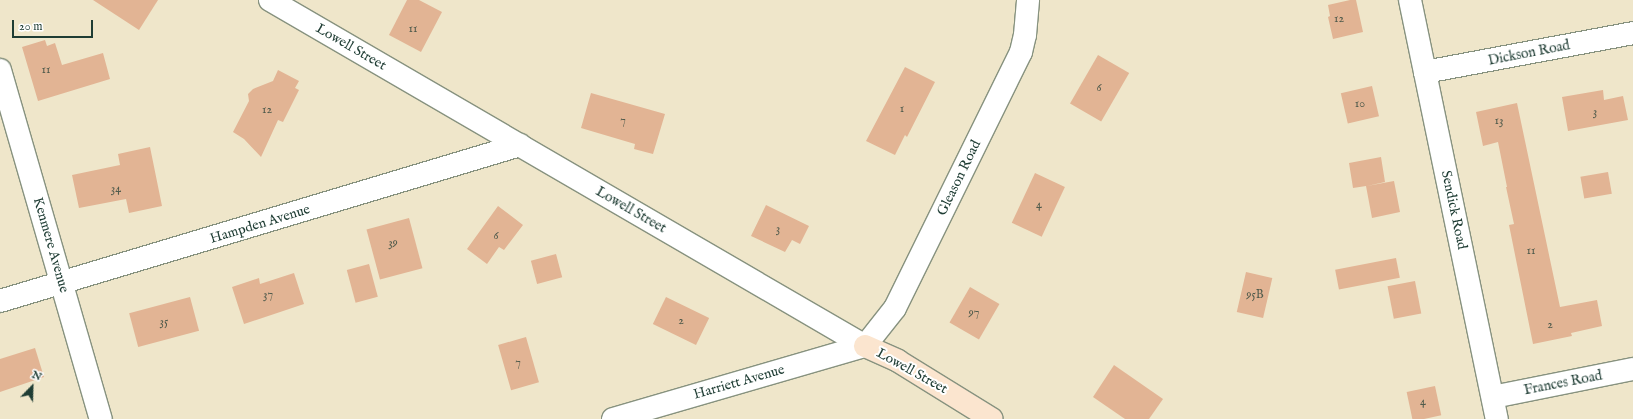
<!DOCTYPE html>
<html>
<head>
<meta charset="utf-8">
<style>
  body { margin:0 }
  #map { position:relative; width:1633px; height:419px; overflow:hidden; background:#efe6ca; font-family:"IM FELL English",serif }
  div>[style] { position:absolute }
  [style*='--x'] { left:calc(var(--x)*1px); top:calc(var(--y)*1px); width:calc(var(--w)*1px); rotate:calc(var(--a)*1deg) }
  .building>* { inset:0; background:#e2b494; transform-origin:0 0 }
  .roads { filter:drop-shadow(1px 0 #87927f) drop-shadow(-1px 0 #87927f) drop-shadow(0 1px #87927f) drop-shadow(0 -1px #87927f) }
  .street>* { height:22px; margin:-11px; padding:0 11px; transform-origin:11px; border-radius:11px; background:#fff }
  .secondary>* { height:22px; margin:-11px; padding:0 11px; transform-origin:11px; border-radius:11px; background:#fbe5cf }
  span { translate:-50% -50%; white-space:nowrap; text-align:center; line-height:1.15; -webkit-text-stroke:4px #fff; paint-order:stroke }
  .number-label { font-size:12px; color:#505b4c }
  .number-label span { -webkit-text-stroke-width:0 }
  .street-label { font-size:14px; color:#1f3d34 }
  .north { position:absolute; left:12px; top:367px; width:40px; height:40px; -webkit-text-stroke:3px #fff; paint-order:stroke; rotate:23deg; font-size:11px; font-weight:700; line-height:16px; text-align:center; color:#1f3d34 }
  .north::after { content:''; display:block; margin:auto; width:14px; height:18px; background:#1f3d34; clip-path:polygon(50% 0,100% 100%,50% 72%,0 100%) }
  .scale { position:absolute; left:12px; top:20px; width:81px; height:18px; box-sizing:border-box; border:2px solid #1f3d34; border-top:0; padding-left:5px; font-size:12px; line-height:14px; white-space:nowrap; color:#1f3d34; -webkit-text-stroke:3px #fff; paint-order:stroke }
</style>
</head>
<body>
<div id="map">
  <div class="building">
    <div style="clip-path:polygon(93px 0,158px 0,139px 30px)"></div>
    <div style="clip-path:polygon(407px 0,419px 0,442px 12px,421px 52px,389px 35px)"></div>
    <div style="clip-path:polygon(1350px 0,1356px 0,1363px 32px,1333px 39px,1328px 17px,1330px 16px,1328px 5px)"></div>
    <div style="clip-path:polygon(45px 40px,47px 46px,55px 43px,62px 65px,103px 53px,110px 79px,38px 101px,22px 47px)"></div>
    <div style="left:1098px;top:55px;width:36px;height:56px;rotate:30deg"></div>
    <div style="clip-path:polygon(905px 67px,935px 82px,907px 137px,905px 135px,895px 155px,866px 141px)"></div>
    <div style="clip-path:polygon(278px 70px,299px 81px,295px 88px,299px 90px,283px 122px,278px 120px,261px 157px,244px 139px,233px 132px,249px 101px,248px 94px,253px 89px,273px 81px)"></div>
    <div style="left:1372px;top:86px;width:31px;height:32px;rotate:77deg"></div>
    <div style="clip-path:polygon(1603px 90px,1604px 100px,1623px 96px,1628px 120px,1568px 131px,1562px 97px)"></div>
    <div style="clip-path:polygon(591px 93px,665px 114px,653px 154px,634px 149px,635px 144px,581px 128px)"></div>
    <div style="clip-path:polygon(1517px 103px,1560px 307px,1597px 300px,1602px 326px,1571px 333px,1572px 336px,1533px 344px,1509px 225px,1514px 224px,1506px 187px,1507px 187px,1498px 142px,1483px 146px,1476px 112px)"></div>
    <div style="clip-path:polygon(150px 147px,162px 206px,129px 213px,126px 199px,79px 208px,72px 175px,120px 165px,118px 154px)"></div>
    <div style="clip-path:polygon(1381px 157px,1385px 182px,1367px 186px,1394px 181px,1400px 212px,1372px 218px,1366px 186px,1353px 188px,1349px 163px)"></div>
    <div style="left:1608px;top:172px;width:22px;height:28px;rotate:80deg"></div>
    <div style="left:1035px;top:173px;width:33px;height:55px;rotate:25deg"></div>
    <div style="clip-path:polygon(766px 205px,809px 226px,800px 244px,792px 240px,785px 252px,751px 236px)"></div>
    <div style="clip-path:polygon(498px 206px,523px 225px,504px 250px,499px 247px,487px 264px,467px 249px)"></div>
    <div style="left:409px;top:218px;width:52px;height:44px;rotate:75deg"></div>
    <div style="left:556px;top:254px;width:24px;height:26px;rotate:75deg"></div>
    <div style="left:1396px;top:258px;width:20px;height:62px;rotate:79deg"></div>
    <div style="left:369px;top:264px;width:34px;height:23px;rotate:75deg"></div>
    <div style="left:1246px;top:272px;width:27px;height:41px;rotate:13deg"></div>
    <div style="clip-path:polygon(294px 273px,304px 304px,244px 324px,232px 287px,259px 278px,260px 284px)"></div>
    <div style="left:1415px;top:281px;width:33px;height:28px;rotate:79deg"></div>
    <div style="left:970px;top:287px;width:34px;height:41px;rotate:30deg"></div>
    <div style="left:190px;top:297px;width:35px;height:63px;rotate:75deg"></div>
    <div style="left:666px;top:297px;width:48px;height:30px;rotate:26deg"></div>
    <div style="left:526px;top:337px;width:47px;height:29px;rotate:74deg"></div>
    <div style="clip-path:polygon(35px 348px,44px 377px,0 392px,0 359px)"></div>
    <div style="clip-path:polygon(1114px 365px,1163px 399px,1149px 419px,1125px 419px,1093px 397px)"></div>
    <div style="left:1435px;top:386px;width:30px;height:29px;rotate:78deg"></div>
  </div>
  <div class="roads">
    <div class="street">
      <div style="--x:270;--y:0;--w:688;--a:30.18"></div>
      <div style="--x:1410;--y:0;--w:428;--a:78.3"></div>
      <div style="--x:0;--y:70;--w:363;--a:73.9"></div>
      <div style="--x:1425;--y:72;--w:212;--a:-10.6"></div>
      <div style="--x:0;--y:301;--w:543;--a:-16.7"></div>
      <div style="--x:865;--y:346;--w:48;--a:-51.7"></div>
      <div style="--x:895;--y:308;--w:285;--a:-63.8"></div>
      <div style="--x:1021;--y:52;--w:17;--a:-77"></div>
      <div style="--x:1025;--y:35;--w:35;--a:-85"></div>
      <div style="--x:1493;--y:397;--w:143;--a:-11.3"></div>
      <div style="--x:613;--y:419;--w:262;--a:-16.2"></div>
    </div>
    <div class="secondary">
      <div style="--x:865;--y:346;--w:36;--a:24"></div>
      <div style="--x:898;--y:361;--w:110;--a:31.7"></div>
    </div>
  </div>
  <div class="number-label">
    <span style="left:1339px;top:19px">12</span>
    <span style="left:413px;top:29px">11</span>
    <span style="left:46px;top:70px">11</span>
    <span style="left:1099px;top:88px">6</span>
    <span style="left:1360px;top:104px">10</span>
    <span style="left:902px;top:109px">1</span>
    <span style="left:267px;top:110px">12</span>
    <span style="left:1595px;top:112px">3</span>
    <span style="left:623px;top:121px">7</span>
    <span style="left:1499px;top:121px">13</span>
    <span style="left:116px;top:189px">34</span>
    <span style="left:1039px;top:205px">4</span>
    <span style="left:778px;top:229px">3</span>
    <span style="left:496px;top:236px">6</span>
    <span style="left:393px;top:243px">39</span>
    <span style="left:1531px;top:251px">11</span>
    <span style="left:268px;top:295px">37</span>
    <span style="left:1255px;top:295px">95B</span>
    <span style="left:974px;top:313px">97</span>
    <span style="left:681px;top:321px">2</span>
    <span style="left:164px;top:322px">35</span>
    <span style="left:1550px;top:325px">2</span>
    <span style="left:518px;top:363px">7</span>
    <span style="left:1423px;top:402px">4</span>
  </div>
  <div class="street-label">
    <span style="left:351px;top:47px;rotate:30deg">Lowell Street</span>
    <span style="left:1529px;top:53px;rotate:-11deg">Dickson Road</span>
    <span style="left:959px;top:178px;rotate:-64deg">Gleason Road</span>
    <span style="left:631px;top:210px;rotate:30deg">Lowell Street</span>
    <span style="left:1454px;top:210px;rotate:78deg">Sendick Road</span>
    <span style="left:260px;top:224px;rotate:-17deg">Hampden Avenue</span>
    <span style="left:51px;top:245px;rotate:74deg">Kenmere Avenue</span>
    <span style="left:912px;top:371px;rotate:29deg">Lowell Street</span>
    <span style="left:739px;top:382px;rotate:-16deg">Harriett Avenue</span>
    <span style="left:1563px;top:383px;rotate:-11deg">Frances Road</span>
  </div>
  <div class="north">N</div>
  <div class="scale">20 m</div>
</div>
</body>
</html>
